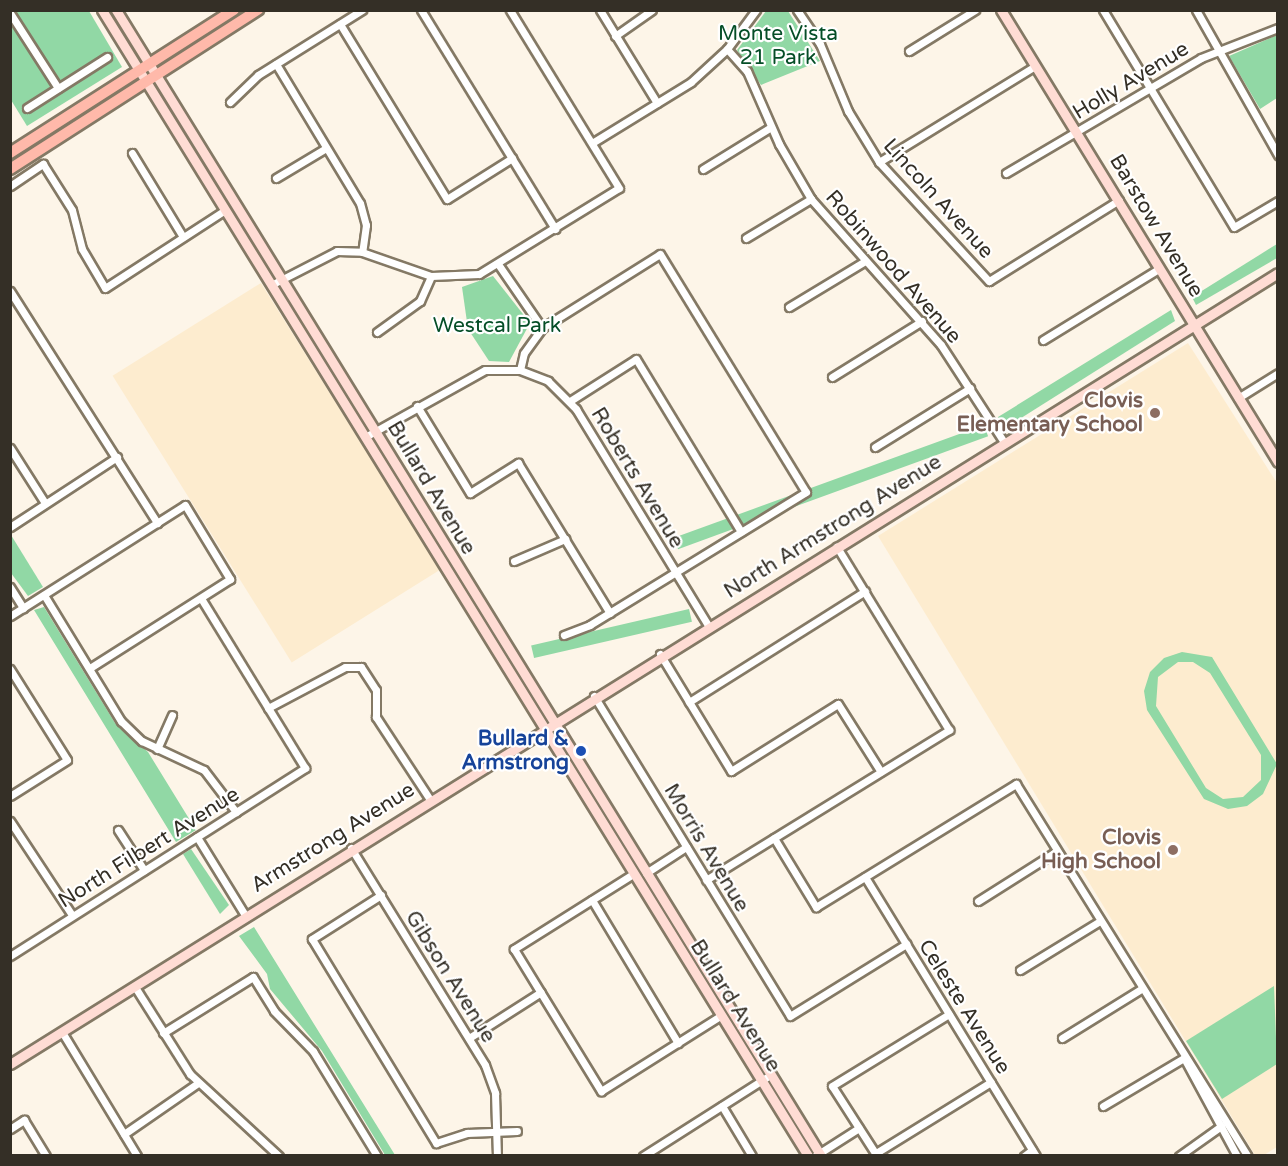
<!DOCTYPE html>
<html>
<head>
<meta charset="utf-8">
<style>
  body { margin:0 }
  #map { position:relative; width:1288px; height:1166px; overflow:hidden; background:#fdf5e8; font-family:"Varela Round",sans-serif }
  div>[style] { position:absolute }
  [style*='--x'] { left:calc(var(--x)*1px); top:calc(var(--y)*1px); width:calc(var(--w)*1px); rotate:calc(var(--a)*1deg) }
  .built>* { inset:0; background:#fdeccf; transform-origin:0 0 }
  .green>* { inset:0; background:#91d8a5; transform-origin:0 0 }
  .roads { filter:drop-shadow(2px 0 #847965) drop-shadow(-2px 0 #847965) drop-shadow(0 2px #847965) drop-shadow(0 -2px #847965) }
  .street>* { height:7px; margin:-3.5px; padding:0 3.5px; transform-origin:3.5px; border-radius:3.5px; background:#fff }
  .secondary>* { height:9px; margin:-4.5px; padding:0 4.5px; transform-origin:4.5px; border-radius:4.5px; background:#ffdcd4 }
  .primary>* { height:10px; margin:-5px; padding:0 5px; transform-origin:5px; border-radius:5px; background:#ffb9aa }
  .dots>* { width:16px; height:16px; translate:-50% -50%; box-sizing:border-box; border:3px solid #fff; border-radius:50% }
  span { translate:-50% -50%; white-space:nowrap; text-align:center; line-height:1.15; -webkit-text-stroke:4.5px #fff; paint-order:stroke }
  .park-label { font-size:21px; color:#054e27 }
  .street-label { font-size:21px; color:#342f26 }
  .education-label { font-size:21px; color:#785e54; font-weight:700 }
  .right { translate:-100% -50%; text-align:right }
  .transit-label { font-size:21px; color:#164399; font-weight:700 }
  .frame { position:absolute; inset:0; border:12px solid #342f26; pointer-events:none }
</style>
</head>
<body>
<div id="map">
  <div class="built">
    <div style="left:261px;top:283px;width:338px;height:175px;rotate:58deg"></div>
    <div style="clip-path:polygon(1188px 343px,1277px 483px,1277px 1147px,1264px 1155px,1255px 1155px,878px 536px)"></div>
  </div>
  <div class="green">
    <div style="clip-path:polygon(11px 11px,89px 11px,122px 67px,27px 126px,11px 100px)"></div>
    <div style="clip-path:polygon(766px 11px,788px 11px,820px 61px,761px 85px,737px 50px)"></div>
    <div style="clip-path:polygon(1277px 35px,1277px 98px,1260px 109px,1229px 56px)"></div>
    <div style="clip-path:polygon(1277px 244px,1277px 258px,1196px 305px,1192px 297px)"></div>
    <div style="clip-path:polygon(493px 276px,530px 323px,509px 362px,489px 361px,468px 329px,462px 287px)"></div>
    <div style="clip-path:polygon(1171px 310px,1175px 321px,1010px 425px,1001px 423px,998px 417px)"></div>
    <div style="left:984px;top:425px;width:12px;height:330px;rotate:70deg"></div>
    <div style="clip-path:polygon(11px 535px,43px 587px,28px 596px,11px 573px)"></div>
    <div style="clip-path:polygon(44px 607px,115px 723px,148px 752px,196px 830px,176px 842px,34px 610px)"></div>
    <div style="left:689px;top:609px;width:13px;height:162px;rotate:77deg"></div>
    <div style="clip-path:polygon(evenodd,1182px 652px,1212px 657px,1277px 764px,1263px 794px,1247px 806px,1228px 809px,1204px 799px,1147px 710px,1144px 691px,1150px 672px,1164px 658px,1182px 652px,1178px 662px,1193px 662px,1210px 673px,1261px 755px,1261px 780px,1243px 797px,1223px 799px,1206px 788px,1156px 706px,1158px 677px,1178px 662px)"></div>
    <div style="clip-path:polygon(191px 849px,229px 905px,220px 914px,183px 854px)"></div>
    <div style="clip-path:polygon(254px 927px,395px 1155px,385px 1155px,322px 1051px,270px 989px,267px 974px,239px 936px)"></div>
    <div style="clip-path:polygon(1274px 986px,1277px 1064px,1222px 1099px,1186px 1041px)"></div>
  </div>
  <div class="roads">
    <div class="street">
      <div style="--x:421;--y:10;--w:257;--a:58.5"></div>
      <div style="--x:600;--y:10;--w:109;--a:58.5"></div>
      <div style="--x:797;--y:10;--w:41;--a:55.9"></div>
      <div style="--x:820;--y:44;--w:73;--a:67.3"></div>
      <div style="--x:848;--y:111;--w:60;--a:58.7"></div>
      <div style="--x:879;--y:162;--w:162;--a:47.3"></div>
      <div style="--x:989;--y:281;--w:153;--a:-31.9"></div>
      <div style="--x:1103;--y:10;--w:253;--a:58.9"></div>
      <div style="--x:1234;--y:227;--w:51;--a:-30.6"></div>
      <div style="--x:1196;--y:10;--w:167;--a:60.5"></div>
      <div style="--x:10;--y:13;--w:89;--a:57.4"></div>
      <div style="--x:340;--y:24;--w:205;--a:58.6"></div>
      <div style="--x:447;--y:199;--w:77;--a:-32.2"></div>
      <div style="--x:615;--y:36;--w:45;--a:-35.1"></div>
      <div style="--x:727;--y:49;--w:30;--a:48"></div>
      <div style="--x:747;--y:71;--w:80;--a:66.3"></div>
      <div style="--x:779;--y:144;--w:64;--a:59.8"></div>
      <div style="--x:811;--y:199;--w:195;--a:48.3"></div>
      <div style="--x:941;--y:345;--w:116;--a:57"></div>
      <div style="--x:909;--y:51;--w:78;--a:-31.8"></div>
      <div style="--x:276;--y:64;--w:162;--a:58.9"></div>
      <div style="--x:360;--y:203;--w:23;--a:75"></div>
      <div style="--x:366;--y:225;--w:27;--a:98"></div>
      <div style="--x:230;--y:102;--w:39;--a:-44"></div>
      <div style="--x:258;--y:75;--w:123;--a:-32"></div>
      <div style="--x:27;--y:108;--w:95;--a:-32.5"></div>
      <div style="--x:592;--y:143;--w:116;--a:-31.6"></div>
      <div style="--x:691;--y:82;--w:49;--a:-42.5"></div>
      <div style="--x:727;--y:49;--w:49;--a:-53.4"></div>
      <div style="--x:132;--y:153;--w:98;--a:58.7"></div>
      <div style="--x:879;--y:162;--w:183;--a:-31.6"></div>
      <div style="--x:703;--y:169;--w:80;--a:-31.7"></div>
      <div style="--x:1006;--y:173;--w:226;--a:-30.5"></div>
      <div style="--x:1201;--y:58;--w:83;--a:-21.3"></div>
      <div style="--x:276;--y:178;--w:58;--a:-31"></div>
      <div style="--x:10;--y:186;--w:40;--a:-34"></div>
      <div style="--x:43;--y:164;--w:54;--a:57.8"></div>
      <div style="--x:72;--y:210;--w:40;--a:75.6"></div>
      <div style="--x:82;--y:249;--w:45;--a:59.5"></div>
      <div style="--x:105;--y:288;--w:143;--a:-33"></div>
      <div style="--x:746;--y:238;--w:76;--a:-31"></div>
      <div style="--x:498;--y:264;--w:78;--a:55.5"></div>
      <div style="--x:271;--y:285;--w:74;--a:-27.3"></div>
      <div style="--x:337;--y:251;--w:25;--a:2"></div>
      <div style="--x:362;--y:252;--w:73;--a:19.2"></div>
      <div style="--x:431;--y:276;--w:48;--a:-2.4"></div>
      <div style="--x:479;--y:274;--w:164;--a:-31.6"></div>
      <div style="--x:619;--y:188;--w:209;--a:-121.5"></div>
      <div style="--x:10;--y:291;--w:275;--a:57.6"></div>
      <div style="--x:789;--y:307;--w:89;--a:-31.2"></div>
      <div style="--x:377;--y:332;--w:53;--a:-35.8"></div>
      <div style="--x:420;--y:301;--w:27;--a:-66"></div>
      <div style="--x:1043;--y:340;--w:137;--a:-31.6"></div>
      <div style="--x:520;--y:370;--w:17;--a:-77"></div>
      <div style="--x:524;--y:353;--w:31;--a:-54"></div>
      <div style="--x:542;--y:328;--w:139;--a:-32.1"></div>
      <div style="--x:660;--y:254;--w:279;--a:58.5"></div>
      <div style="--x:806;--y:492;--w:254;--a:148.4"></div>
      <div style="--x:590;--y:625;--w:28;--a:159"></div>
      <div style="--x:832;--y:377;--w:106;--a:-31.9"></div>
      <div style="--x:1238;--y:398;--w:47;--a:-32"></div>
      <div style="--x:570;--y:401;--w:78;--a:-32.5"></div>
      <div style="--x:636;--y:359;--w:202;--a:58.7"></div>
      <div style="--x:417;--y:406;--w:102;--a:58.7"></div>
      <div style="--x:470;--y:493;--w:57;--a:-32"></div>
      <div style="--x:518;--y:463;--w:176;--a:58.5"></div>
      <div style="--x:365;--y:437;--w:137;--a:-29.2"></div>
      <div style="--x:485;--y:370;--w:35;--a:0"></div>
      <div style="--x:520;--y:370;--w:30;--a:21"></div>
      <div style="--x:548;--y:381;--w:40;--a:45"></div>
      <div style="--x:576;--y:409;--w:253;--a:58.6"></div>
      <div style="--x:875;--y:447;--w:112;--a:-31.8"></div>
      <div style="--x:10;--y:448;--w:65;--a:57.5"></div>
      <div style="--x:10;--y:527;--w:128;--a:-33.2"></div>
      <div style="--x:514;--y:561;--w:56;--a:-23.3"></div>
      <div style="--x:10;--y:587;--w:25;--a:58"></div>
      <div style="--x:44;--y:595;--w:148;--a:58.6"></div>
      <div style="--x:121;--y:721;--w:29;--a:44"></div>
      <div style="--x:142;--y:741;--w:68;--a:25.1"></div>
      <div style="--x:204;--y:770;--w:53;--a:52.7"></div>
      <div style="--x:10;--y:616;--w:207;--a:-32.4"></div>
      <div style="--x:185;--y:505;--w:87;--a:58.7"></div>
      <div style="--x:230;--y:579;--w:166;--a:147.6"></div>
      <div style="--x:660;--y:654;--w:137;--a:58.7"></div>
      <div style="--x:731;--y:771;--w:126;--a:-32.1"></div>
      <div style="--x:838;--y:704;--w:80;--a:57.7"></div>
      <div style="--x:10;--y:669;--w:107;--a:57.9"></div>
      <div style="--x:67;--y:760;--w:67;--a:147.7"></div>
      <div style="--x:594;--y:696;--w:375;--a:58.5"></div>
      <div style="--x:790;--y:1016;--w:137;--a:-31.8"></div>
      <div style="--x:689;--y:702;--w:208;--a:-32.2"></div>
      <div style="--x:268;--y:708;--w:87;--a:-28"></div>
      <div style="--x:345;--y:667;--w:16;--a:0"></div>
      <div style="--x:361;--y:667;--w:27;--a:57"></div>
      <div style="--x:376;--y:690;--w:27;--a:90"></div>
      <div style="--x:376;--y:717;--w:97;--a:56.8"></div>
      <div style="--x:157;--y:749;--w:37;--a:-66"></div>
      <div style="--x:10;--y:821;--w:113;--a:56.6"></div>
      <div style="--x:118;--y:830;--w:48;--a:57"></div>
      <div style="--x:197;--y:837;--w:92;--a:58.4"></div>
      <div style="--x:774;--y:838;--w:81;--a:58.7"></div>
      <div style="--x:816;--y:907;--w:235;--a:-31.6"></div>
      <div style="--x:1016;--y:784;--w:438;--a:58.1"></div>
      <div style="--x:351;--y:848;--w:255;--a:58.3"></div>
      <div style="--x:485;--y:1065;--w:30;--a:70"></div>
      <div style="--x:495;--y:1093;--w:63;--a:88.2"></div>
      <div style="--x:646;--y:873;--w:48;--a:-33"></div>
      <div style="--x:633;--y:874;--w:141;--a:147.8"></div>
      <div style="--x:514;--y:949;--w:167;--a:58.5"></div>
      <div style="--x:601;--y:1091;--w:141;--a:-32.2"></div>
      <div style="--x:865;--y:877;--w:327;--a:58.5"></div>
      <div style="--x:706;--y:880;--w:286;--a:-31.7"></div>
      <div style="--x:949;--y:730;--w:215;--a:-121.5"></div>
      <div style="--x:381;--y:895;--w:82;--a:147.5"></div>
      <div style="--x:312;--y:939;--w:239;--a:58.7"></div>
      <div style="--x:436;--y:1143;--w:33;--a:-18"></div>
      <div style="--x:467;--y:1133;--w:50;--a:-2.3"></div>
      <div style="--x:592;--y:900;--w:167;--a:59"></div>
      <div style="--x:978;--y:901;--w:93;--a:-32.3"></div>
      <div style="--x:10;--y:956;--w:350;--a:-32.5"></div>
      <div style="--x:305;--y:768;--w:199;--a:-121.5"></div>
      <div style="--x:1020;--y:970;--w:94;--a:-31.5"></div>
      <div style="--x:135;--y:987;--w:103;--a:57.7"></div>
      <div style="--x:190;--y:1074;--w:121;--a:42.7"></div>
      <div style="--x:62;--y:1032;--w:145;--a:58.8"></div>
      <div style="--x:163;--y:1033;--w:106;--a:-31.9"></div>
      <div style="--x:253;--y:977;--w:40;--a:58"></div>
      <div style="--x:274;--y:1011;--w:56;--a:45.7"></div>
      <div style="--x:313;--y:1051;--w:123;--a:58.6"></div>
      <div style="--x:469;--y:1038;--w:85;--a:-32.6"></div>
      <div style="--x:1062;--y:1038;--w:93;--a:-31.8"></div>
      <div style="--x:1184;--y:1058;--w:111;--a:61.6"></div>
      <div style="--x:722;--y:1106;--w:58;--a:59"></div>
      <div style="--x:1103;--y:1106;--w:94;--a:-30.7"></div>
      <div style="--x:10;--y:1129;--w:17;--a:-33"></div>
      <div style="--x:24;--y:1120;--w:42;--a:58.6"></div>
      <div style="--x:124;--y:1134;--w:90;--a:-34.6"></div>
      <div style="--x:876;--y:1153;--w:135;--a:-31.7"></div>
      <div style="--x:643;--y:1156;--w:151;--a:-32.5"></div>
      <div style="--x:815;--y:1156;--w:52;--a:-32.5"></div>
      <div style="--x:877;--y:1156;--w:83;--a:-122.7"></div>
      <div style="--x:832;--y:1086;--w:137;--a:-31.6"></div>
      <div style="--x:1024;--y:1156;--w:10;--a:-37"></div>
      <div style="--x:1179;--y:1156;--w:52;--a:-35.5"></div>
    </div>
    <div class="secondary">
      <div style="--x:102;--y:10;--w:1346;--a:58.36"></div>
      <div style="--x:116;--y:10;--w:1345;--a:58.4"></div>
      <div style="--x:1001;--y:10;--w:530;--a:58.5"></div>
      <div style="--x:10;--y:1064;--w:1494;--a:-31.96"></div>
    </div>
    <div class="primary">
      <div style="--x:10;--y:153;--w:266;--a:-32.6"></div>
      <div style="--x:10;--y:169;--w:295;--a:-32.7"></div>
    </div>
  </div>
  <div class="dots">
    <div style="left:1155px;top:413px;background:#8d6e63"></div>
    <div style="left:581px;top:751px;background:#1a4fb4"></div>
    <div style="left:1173px;top:850px;background:#8d6e63"></div>
  </div>
  <div class="park-label">
    <span style="left:778px;top:46px">Monte Vista<br>21 Park</span>
    <span style="left:497px;top:326px">Westcal Park</span>
  </div>
  <div class="street-label">
    <span style="left:1131px;top:81px;rotate:-31deg">Holly Avenue</span>
    <span style="left:938px;top:199px;rotate:48deg">Lincoln Avenue</span>
    <span style="left:1156px;top:226px;rotate:59deg">Barstow Avenue</span>
    <span style="left:893px;top:267px;rotate:49deg">Robinwood Avenue</span>
    <span style="left:637px;top:478px;rotate:59deg">Roberts Avenue</span>
    <span style="left:431px;top:488px;rotate:59deg">Bullard Avenue</span>
    <span style="left:833px;top:527px;rotate:-32deg">North Armstrong Avenue</span>
    <span style="left:333px;top:838px;rotate:-32deg">Armstrong Avenue</span>
    <span style="left:149px;top:848px;rotate:-32deg">North Filbert Avenue</span>
    <span style="left:706px;top:848px;rotate:59deg">Morris Avenue</span>
    <span style="left:450px;top:977px;rotate:58deg">Gibson Avenue</span>
    <span style="left:735px;top:1006px;rotate:58deg">Bullard Avenue</span>
    <span style="left:964px;top:1007px;rotate:58deg">Celeste Avenue</span>
  </div>
  <div class="education-label">
    <span class="right" style="left:1143px;top:413px">Clovis<br>Elementary School</span>
    <span class="right" style="left:1161px;top:850px">Clovis<br>High School</span>
  </div>
  <div class="transit-label">
    <span class="right" style="left:569px;top:751px">Bullard &amp;<br>Armstrong</span>
  </div>
  <div class="frame"></div>
</div>
</body>
</html>
